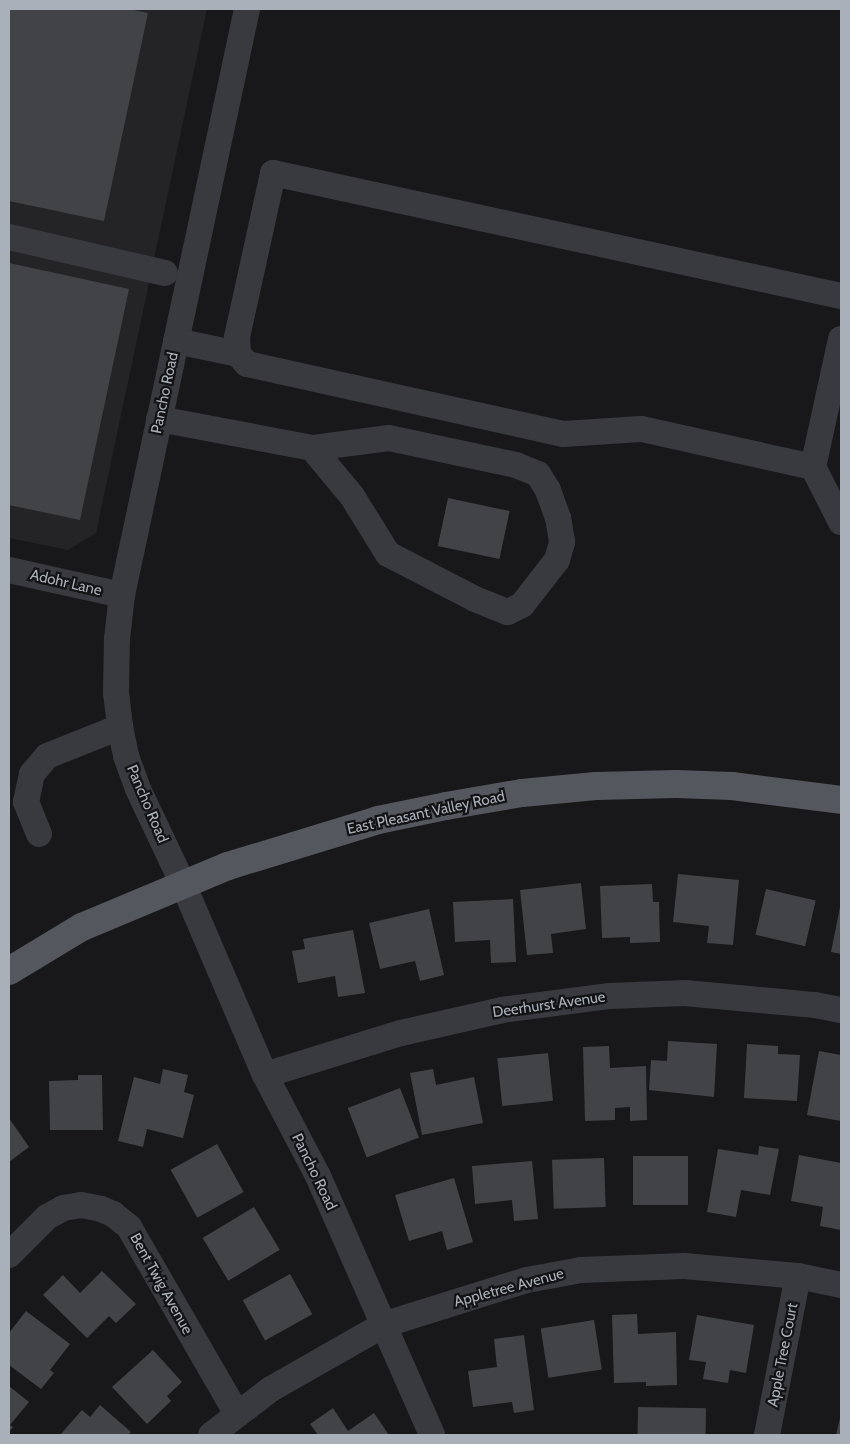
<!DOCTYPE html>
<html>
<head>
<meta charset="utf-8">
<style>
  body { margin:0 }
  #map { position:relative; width:850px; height:1444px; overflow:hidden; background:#18181a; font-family:Cabin,sans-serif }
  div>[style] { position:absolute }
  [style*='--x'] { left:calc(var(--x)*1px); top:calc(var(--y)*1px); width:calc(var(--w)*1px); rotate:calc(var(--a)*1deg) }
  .built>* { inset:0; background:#242427 }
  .building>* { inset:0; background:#424347; transform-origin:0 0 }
  .minor>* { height:26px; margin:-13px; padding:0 13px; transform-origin:13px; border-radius:13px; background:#393a3f }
  .major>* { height:28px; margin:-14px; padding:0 14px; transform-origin:14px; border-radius:14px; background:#55575e }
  span { translate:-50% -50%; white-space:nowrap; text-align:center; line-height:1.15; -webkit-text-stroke:4.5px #131315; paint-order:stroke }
  .street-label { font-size:15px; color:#aab0ba }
  .frame { position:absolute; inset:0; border:10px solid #aab0ba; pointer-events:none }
</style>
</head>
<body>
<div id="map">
  <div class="built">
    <div style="clip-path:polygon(9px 9px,207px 9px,96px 533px,68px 550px,9px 538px)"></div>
  </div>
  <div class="building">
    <div style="clip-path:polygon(9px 9px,129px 9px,148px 13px,104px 221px,9px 201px)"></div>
    <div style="clip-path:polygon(9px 263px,129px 289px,80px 520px,9px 505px)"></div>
    <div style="left:448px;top:498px;width:63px;height:49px;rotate:12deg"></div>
    <div style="clip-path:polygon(678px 874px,739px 880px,733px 945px,707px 943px,709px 926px,673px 922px)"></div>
    <div style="clip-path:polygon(581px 883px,586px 929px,551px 934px,553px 953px,527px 955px,520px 890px)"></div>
    <div style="clip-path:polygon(652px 884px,653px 902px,659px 902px,660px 942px,630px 943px,630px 937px,602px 938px,600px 886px)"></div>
    <div style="left:766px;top:889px;width:51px;height:47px;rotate:13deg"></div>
    <div style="clip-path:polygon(513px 899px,516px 962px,491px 963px,490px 940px,455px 942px,453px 902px)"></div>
    <div style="clip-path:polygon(840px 907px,841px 907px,841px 954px,831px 952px)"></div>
    <div style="clip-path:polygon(429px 909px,444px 975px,420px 981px,415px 961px,380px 969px,369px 923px)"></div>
    <div style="clip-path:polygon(353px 930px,365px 993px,338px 997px,335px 976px,298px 983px,292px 951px,305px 949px,303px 939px)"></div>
    <div style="clip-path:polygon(668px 1041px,717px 1044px,714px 1097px,649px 1090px,651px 1060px,667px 1061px)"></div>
    <div style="clip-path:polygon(747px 1044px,778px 1046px,778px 1054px,800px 1055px,797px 1101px,744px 1098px)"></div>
    <div style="clip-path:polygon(609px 1046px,610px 1068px,646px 1066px,647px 1120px,630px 1121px,630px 1107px,615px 1108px,615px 1120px,585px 1121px,583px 1047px)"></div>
    <div style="clip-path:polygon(819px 1051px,841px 1055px,841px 1121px,807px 1115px)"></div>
    <div style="left:548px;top:1053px;width:48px;height:51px;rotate:84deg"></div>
    <div style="clip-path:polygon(163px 1069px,188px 1075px,184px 1092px,194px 1095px,183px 1138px,147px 1129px,143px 1147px,118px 1141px,134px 1077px,160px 1084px)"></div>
    <div style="clip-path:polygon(433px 1069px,436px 1085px,474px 1077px,483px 1123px,422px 1135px,410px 1073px)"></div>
    <div style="clip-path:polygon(78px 1075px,102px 1075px,103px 1130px,50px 1130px,49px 1081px,78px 1080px)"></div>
    <div style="left:400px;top:1088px;width:53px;height:56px;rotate:69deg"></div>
    <div style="clip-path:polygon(9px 1118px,29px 1147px,9px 1162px)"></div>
    <div style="left:217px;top:1144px;width:55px;height:53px;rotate:61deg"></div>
    <div style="clip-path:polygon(759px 1146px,779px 1149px,770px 1195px,741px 1190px,736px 1217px,707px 1212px,718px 1149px,758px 1155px)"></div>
    <div style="clip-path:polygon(799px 1155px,841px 1163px,841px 1230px,820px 1226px,823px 1207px,791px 1201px)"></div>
    <div style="left:633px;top:1156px;width:55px;height:49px"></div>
    <div style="left:604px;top:1158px;width:49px;height:52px;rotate:88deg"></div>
    <div style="clip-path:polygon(532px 1161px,538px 1219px,514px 1221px,512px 1200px,475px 1204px,472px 1166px)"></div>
    <div style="clip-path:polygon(454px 1178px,473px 1242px,447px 1250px,442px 1231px,409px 1241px,395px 1195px)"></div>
    <div style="left:254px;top:1207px;width:50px;height:60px;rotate:59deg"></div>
    <div style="clip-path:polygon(102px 1271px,136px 1304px,116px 1323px,109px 1316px,87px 1338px,43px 1295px,63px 1275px,80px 1293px)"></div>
    <div style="left:290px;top:1274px;width:46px;height:54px;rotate:61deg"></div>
    <div style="clip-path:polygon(26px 1311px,70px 1344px,50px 1370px,54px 1373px,41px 1389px,9px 1365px,9px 1333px)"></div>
    <div style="clip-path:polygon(637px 1314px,638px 1334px,676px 1332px,677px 1385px,646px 1386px,646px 1382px,614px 1383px,612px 1315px)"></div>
    <div style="clip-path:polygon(697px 1315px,754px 1325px,746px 1373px,730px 1370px,728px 1383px,703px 1379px,706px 1362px,689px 1360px)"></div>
    <div style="left:594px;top:1320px;width:50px;height:54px;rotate:81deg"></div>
    <div style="clip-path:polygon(524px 1335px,534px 1410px,514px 1413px,512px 1402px,473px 1407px,468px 1371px,497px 1367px,494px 1339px)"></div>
    <div style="clip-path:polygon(153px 1350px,182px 1382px,167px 1396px,171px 1401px,147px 1424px,112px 1387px)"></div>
    <div style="clip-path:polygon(9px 1386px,29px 1402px,10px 1425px,13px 1427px,9px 1432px)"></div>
    <div style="clip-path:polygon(100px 1405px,131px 1432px,128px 1435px,60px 1435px,82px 1410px,90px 1417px)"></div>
    <div style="left:638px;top:1407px;width:68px;height:28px;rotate:1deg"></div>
    <div style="clip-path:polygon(333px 1408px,348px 1431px,374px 1413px,389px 1435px,318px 1435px,310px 1424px)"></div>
    <div style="clip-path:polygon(840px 1418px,841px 1435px,836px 1435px)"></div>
  </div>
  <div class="minor">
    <div style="--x:247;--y:9;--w:599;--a:102.04"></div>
    <div style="--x:122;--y:595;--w:44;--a:96.5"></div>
    <div style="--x:117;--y:639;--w:54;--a:91.1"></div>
    <div style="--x:116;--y:693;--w:34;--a:83"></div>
    <div style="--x:120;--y:727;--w:30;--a:78"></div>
    <div style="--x:126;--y:756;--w:35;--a:70"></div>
    <div style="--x:138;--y:789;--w:105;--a:64.7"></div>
    <div style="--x:183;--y:884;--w:208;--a:66.8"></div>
    <div style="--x:265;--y:1075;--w:114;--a:62.3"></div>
    <div style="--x:318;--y:1176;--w:283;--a:66.2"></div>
    <div style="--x:9;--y:237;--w:160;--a:13"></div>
    <div style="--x:841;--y:339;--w:131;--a:102.3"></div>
    <div style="--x:813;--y:467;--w:62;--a:63"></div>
    <div style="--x:176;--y:341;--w:63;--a:11.8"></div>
    <div style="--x:159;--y:419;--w:156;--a:10.7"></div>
    <div style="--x:312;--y:448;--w:62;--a:50.2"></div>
    <div style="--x:352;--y:496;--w:68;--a:58.2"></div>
    <div style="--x:388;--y:554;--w:98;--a:27.3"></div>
    <div style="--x:475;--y:599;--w:35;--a:22"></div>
    <div style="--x:508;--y:612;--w:16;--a:-27"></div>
    <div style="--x:522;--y:605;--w:57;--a:-52.1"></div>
    <div style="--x:557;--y:560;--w:19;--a:-74"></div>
    <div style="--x:562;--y:542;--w:24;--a:-99"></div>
    <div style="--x:558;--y:518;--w:30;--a:-110"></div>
    <div style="--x:548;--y:490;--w:19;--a:-122"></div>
    <div style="--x:538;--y:474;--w:24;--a:-158"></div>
    <div style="--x:516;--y:465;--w:130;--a:-168"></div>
    <div style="--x:389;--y:438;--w:78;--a:172.6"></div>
    <div style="--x:813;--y:467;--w:176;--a:-167.5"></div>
    <div style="--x:641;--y:429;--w:78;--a:176.3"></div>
    <div style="--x:563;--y:434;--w:324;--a:-167.5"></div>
    <div style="--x:247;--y:364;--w:13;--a:-132"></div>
    <div style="--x:238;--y:354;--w:17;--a:-93"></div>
    <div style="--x:237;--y:337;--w:168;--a:-77.6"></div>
    <div style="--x:273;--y:173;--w:581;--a:12.22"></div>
    <div style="--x:9;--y:570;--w:116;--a:12.5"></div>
    <div style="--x:39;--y:834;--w:35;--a:-112"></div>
    <div style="--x:26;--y:802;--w:29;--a:-78"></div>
    <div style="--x:32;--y:774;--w:23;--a:-50"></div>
    <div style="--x:47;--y:756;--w:79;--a:-21.7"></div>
    <div style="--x:265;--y:1075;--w:142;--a:-17.2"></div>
    <div style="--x:401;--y:1033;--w:104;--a:-12.8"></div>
    <div style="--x:502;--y:1010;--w:109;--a:-7.4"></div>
    <div style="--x:610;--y:996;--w:75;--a:-2.3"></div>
    <div style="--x:685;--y:993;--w:131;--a:5.3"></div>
    <div style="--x:815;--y:1005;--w:26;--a:11"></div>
    <div style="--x:9;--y:1255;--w:54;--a:-45"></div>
    <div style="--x:47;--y:1217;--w:18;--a:-29"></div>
    <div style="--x:63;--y:1208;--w:18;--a:-9"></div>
    <div style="--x:81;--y:1205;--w:20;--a:11"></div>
    <div style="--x:101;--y:1209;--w:13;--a:23"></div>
    <div style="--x:113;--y:1214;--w:21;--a:39"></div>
    <div style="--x:129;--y:1227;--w:216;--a:60"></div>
    <div style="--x:211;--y:1435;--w:76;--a:-37.5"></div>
    <div style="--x:271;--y:1389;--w:129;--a:-29.7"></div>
    <div style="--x:383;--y:1325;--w:151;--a:-17.4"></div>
    <div style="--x:527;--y:1280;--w:55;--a:-10.5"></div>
    <div style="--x:581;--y:1270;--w:103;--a:-2.2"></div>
    <div style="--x:684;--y:1266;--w:114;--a:5"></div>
    <div style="--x:798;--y:1276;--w:44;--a:11.8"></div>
    <div style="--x:767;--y:1435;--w:162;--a:-79"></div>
  </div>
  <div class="major">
    <div style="--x:9;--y:971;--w:85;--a:-31.1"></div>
    <div style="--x:82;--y:927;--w:158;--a:-22.7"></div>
    <div style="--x:228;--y:866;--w:157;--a:-17"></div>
    <div style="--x:378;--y:820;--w:69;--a:-11.6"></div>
    <div style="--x:446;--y:806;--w:77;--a:-9.7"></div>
    <div style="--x:522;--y:793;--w:74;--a:-5.4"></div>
    <div style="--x:596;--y:786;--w:80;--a:-1.4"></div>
    <div style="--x:676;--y:784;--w:56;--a:2"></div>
    <div style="--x:732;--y:786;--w:110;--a:7.3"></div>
  </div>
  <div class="street-label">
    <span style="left:165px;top:393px;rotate:-78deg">Pancho Road</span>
    <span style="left:66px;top:583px;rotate:13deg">Adohr Lane</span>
    <span style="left:147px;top:804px;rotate:67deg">Pancho Road</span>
    <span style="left:426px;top:813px;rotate:-12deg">East Pleasant Valley Road</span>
    <span style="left:549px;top:1005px;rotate:-8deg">Deerhurst Avenue</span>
    <span style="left:314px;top:1172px;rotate:64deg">Pancho Road</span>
    <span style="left:161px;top:1284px;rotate:61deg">Bent Twig Avenue</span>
    <span style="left:509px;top:1288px;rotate:-15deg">Appletree Avenue</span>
    <span style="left:783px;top:1355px;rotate:-79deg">Apple Tree Court</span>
  </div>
  <div class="frame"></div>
</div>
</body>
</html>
